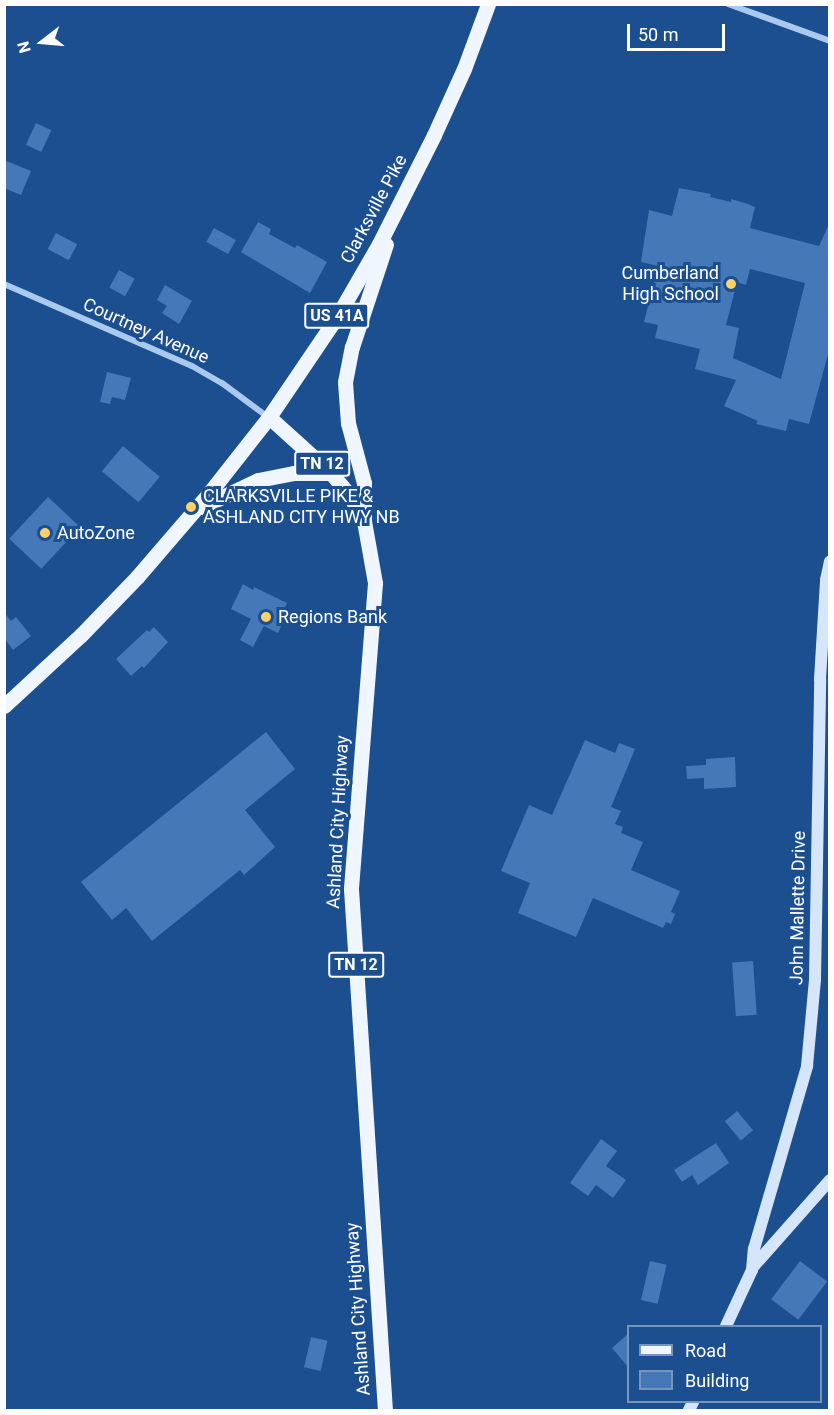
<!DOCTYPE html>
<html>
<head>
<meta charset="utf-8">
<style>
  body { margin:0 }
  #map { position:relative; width:834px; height:1415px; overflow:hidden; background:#1b4f8f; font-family:Roboto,sans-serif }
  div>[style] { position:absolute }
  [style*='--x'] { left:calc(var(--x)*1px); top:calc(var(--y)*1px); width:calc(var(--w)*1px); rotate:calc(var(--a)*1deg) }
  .building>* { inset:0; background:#4478b7; transform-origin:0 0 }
  .street>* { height:6px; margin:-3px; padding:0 3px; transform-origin:3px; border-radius:3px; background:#a9c9ee }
  .secondary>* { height:12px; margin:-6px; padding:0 6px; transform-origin:6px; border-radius:6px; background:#d6e6fa }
  .primary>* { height:15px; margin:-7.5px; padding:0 7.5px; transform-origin:7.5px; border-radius:7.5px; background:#f0f6ff }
  .dots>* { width:16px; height:16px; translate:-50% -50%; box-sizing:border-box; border:3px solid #1b4f8f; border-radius:50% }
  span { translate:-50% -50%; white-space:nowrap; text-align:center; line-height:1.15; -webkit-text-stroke:6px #1b4f8f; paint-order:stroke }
  .shield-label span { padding:2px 4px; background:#1b4f8f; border:2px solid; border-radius:4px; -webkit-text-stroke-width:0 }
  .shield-label { font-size:16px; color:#fff; font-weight:700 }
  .street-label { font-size:18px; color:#fff }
  .poi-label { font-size:18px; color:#fff }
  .right { translate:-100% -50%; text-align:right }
  .left { translate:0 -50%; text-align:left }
  .frame { position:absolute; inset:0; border:6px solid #fff; pointer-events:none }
  .legend { position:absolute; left:627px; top:1325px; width:195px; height:78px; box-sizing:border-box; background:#1b4f8f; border:2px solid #7695bc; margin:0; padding:8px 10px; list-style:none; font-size:18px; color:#fff }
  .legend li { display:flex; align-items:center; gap:12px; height:30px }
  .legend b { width:30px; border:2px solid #7695bc }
  .north { position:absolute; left:12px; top:12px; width:60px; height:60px; -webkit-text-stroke:4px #1b4f8f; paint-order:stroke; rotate:254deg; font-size:16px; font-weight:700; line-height:24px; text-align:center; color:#fff }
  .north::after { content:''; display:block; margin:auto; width:21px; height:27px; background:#fff; clip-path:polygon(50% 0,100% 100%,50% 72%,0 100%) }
  .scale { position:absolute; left:627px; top:24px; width:98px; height:27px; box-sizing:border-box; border:3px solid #fff; border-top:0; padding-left:8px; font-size:18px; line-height:21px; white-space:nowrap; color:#fff; -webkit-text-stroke:4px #1b4f8f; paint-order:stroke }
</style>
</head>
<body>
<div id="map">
  <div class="building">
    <div style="left:36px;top:123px;width:17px;height:24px;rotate:25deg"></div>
    <div style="clip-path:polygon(4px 160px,31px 171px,21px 195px,4px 188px)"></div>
    <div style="clip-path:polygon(evenodd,679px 188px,711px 194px,710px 197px,731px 202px,731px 199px,748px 204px,755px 207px,750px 228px,819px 246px,830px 222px,830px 347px,809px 424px,789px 419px,786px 431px,756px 424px,758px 421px,724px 406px,736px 380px,695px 369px,700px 349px,655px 338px,658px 325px,644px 322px,658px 266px,641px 262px,649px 210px,672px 216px,679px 188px,750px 269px,805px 283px,781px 379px,733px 358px,739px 328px,726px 325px,737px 282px,746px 285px,750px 269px)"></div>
    <div style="clip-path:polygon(258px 222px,271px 229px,269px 234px,295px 248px,297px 245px,327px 262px,310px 293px,241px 252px)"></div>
    <div style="left:214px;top:228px;width:25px;height:16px;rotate:29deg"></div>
    <div style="left:56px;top:233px;width:24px;height:18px;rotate:28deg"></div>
    <div style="left:119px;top:270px;width:18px;height:20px;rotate:29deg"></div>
    <div style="clip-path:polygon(165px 285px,192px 301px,179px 324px,162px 313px,167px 306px,157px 300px)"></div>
    <div style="clip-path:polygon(107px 372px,131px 378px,125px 400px,112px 397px,110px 404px,100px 402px)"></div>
    <div style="left:123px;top:446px;width:48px;height:33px;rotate:40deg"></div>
    <div style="left:48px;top:497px;width:44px;height:57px;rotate:43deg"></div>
    <div style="clip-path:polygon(243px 584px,253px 590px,254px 587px,287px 603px,283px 612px,287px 614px,278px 633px,264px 626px,253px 647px,240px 640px,251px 619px,231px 609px)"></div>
    <div style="clip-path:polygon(4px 612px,11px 621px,16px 617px,31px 636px,13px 650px,4px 638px)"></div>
    <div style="clip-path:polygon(154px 627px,168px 642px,144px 668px,142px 666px,131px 676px,116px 659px,147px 630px,149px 632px)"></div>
    <div style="clip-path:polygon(266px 732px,295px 769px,245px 810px,275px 847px,244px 875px,240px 870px,152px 941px,126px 908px,112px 920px,81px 882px)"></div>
    <div style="clip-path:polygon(585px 740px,615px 753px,619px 743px,635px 749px,611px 807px,621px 811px,615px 824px,623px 827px,621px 833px,643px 842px,631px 870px,680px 891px,671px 912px,675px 914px,671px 924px,666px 922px,663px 928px,593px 898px,576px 937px,518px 913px,530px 883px,501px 871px,529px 805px,552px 815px)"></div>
    <div style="clip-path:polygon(735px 757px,736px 787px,704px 789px,704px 778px,687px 779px,686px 766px,706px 765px,706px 759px)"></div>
    <div style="left:753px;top:961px;width:54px;height:21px;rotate:86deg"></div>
    <div style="left:737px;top:1111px;width:25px;height:16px;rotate:50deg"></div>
    <div style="clip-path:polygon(601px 1139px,617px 1151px,606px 1166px,626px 1180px,613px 1198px,596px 1185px,588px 1196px,570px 1183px)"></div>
    <div style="clip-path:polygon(716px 1143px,729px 1163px,698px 1185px,692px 1175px,682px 1182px,674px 1170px)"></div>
    <div style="left:650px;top:1261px;width:17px;height:40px;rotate:13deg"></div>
    <div style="left:800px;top:1261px;width:34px;height:48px;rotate:37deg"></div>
    <div style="clip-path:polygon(628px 1334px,628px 1367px,612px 1348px)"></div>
    <div style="left:311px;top:1337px;width:17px;height:31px;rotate:13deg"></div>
  </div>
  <div class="street">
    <div style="--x:728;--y:4;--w:109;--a:19.9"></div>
    <div style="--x:4;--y:284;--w:205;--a:23.6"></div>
    <div style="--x:192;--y:366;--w:34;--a:30"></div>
    <div style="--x:222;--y:383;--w:57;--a:36.5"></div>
  </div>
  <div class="secondary">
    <div style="--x:753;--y:1267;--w:116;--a:-48.5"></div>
    <div style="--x:726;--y:1326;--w:62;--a:-65.1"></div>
    <div style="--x:752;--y:1270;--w:21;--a:-85"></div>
    <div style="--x:754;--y:1249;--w:191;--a:-73.8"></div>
    <div style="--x:807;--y:1066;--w:87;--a:-84.7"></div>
    <div style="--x:815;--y:979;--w:300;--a:-89"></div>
    <div style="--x:820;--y:679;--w:99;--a:-86.5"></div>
    <div style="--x:826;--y:580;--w:19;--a:-78"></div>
    <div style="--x:689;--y:1410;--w:9;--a:-63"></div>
  </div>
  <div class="primary">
    <div style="--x:269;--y:417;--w:84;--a:42.1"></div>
    <div style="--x:331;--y:473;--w:30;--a:50"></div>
    <div style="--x:350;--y:496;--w:29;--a:61"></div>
    <div style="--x:364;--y:521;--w:63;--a:79.9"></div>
    <div style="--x:375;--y:583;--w:307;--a:94.5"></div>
    <div style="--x:351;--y:889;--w:522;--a:86.27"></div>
    <div style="--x:201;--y:507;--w:63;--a:-25.3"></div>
    <div style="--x:258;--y:480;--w:37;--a:-11"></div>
    <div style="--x:294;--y:473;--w:37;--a:0"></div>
    <div style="--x:364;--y:518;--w:35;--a:-90"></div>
    <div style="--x:364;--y:483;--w:62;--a:-104.9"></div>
    <div style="--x:348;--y:423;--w:41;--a:-94.2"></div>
    <div style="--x:345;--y:382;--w:36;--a:-79"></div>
    <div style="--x:352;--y:347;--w:108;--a:-71.7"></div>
    <div style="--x:4;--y:706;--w:105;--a:-42.7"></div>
    <div style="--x:81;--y:635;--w:81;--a:-46"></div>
    <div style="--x:137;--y:577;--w:112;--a:-49.3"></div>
    <div style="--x:210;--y:492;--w:95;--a:-51.8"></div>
    <div style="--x:269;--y:417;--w:123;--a:-55.9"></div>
    <div style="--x:338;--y:315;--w:82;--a:-60"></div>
    <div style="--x:379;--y:244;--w:122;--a:-63.2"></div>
    <div style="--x:434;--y:135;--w:72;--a:-65.6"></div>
    <div style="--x:464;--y:69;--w:69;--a:-69.7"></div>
  </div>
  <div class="dots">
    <div style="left:731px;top:284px;background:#ffd166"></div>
    <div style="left:191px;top:507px;background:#ffd166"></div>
    <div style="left:45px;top:533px;background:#ffd166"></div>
    <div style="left:266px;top:617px;background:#ffd166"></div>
  </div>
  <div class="shield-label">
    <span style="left:337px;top:316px">US 41A</span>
    <span style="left:322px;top:464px">TN 12</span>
    <span style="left:356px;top:965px">TN 12</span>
  </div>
  <div class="street-label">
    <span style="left:374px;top:209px;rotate:-62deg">Clarksville Pike</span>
    <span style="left:146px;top:331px;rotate:24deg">Courtney Avenue</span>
    <span style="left:338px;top:822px;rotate:-87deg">Ashland City Highway</span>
    <span style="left:798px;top:908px;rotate:-89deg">John Mallette Drive</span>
    <span style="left:358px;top:1309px;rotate:-94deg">Ashland City Highway</span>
  </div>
  <div class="poi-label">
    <span class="right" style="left:719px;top:284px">Cumberland<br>High School</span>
    <span class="left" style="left:203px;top:507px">CLARKSVILLE PIKE &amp;<br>ASHLAND CITY HWY NB</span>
    <span class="left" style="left:57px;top:533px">AutoZone</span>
    <span class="left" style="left:278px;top:617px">Regions Bank</span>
  </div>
  <div class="frame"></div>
  <ul class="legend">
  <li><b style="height:8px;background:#f0f6ff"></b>Road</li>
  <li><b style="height:16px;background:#4478b7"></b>Building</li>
  </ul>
  <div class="north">N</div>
  <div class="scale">50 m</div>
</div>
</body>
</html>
